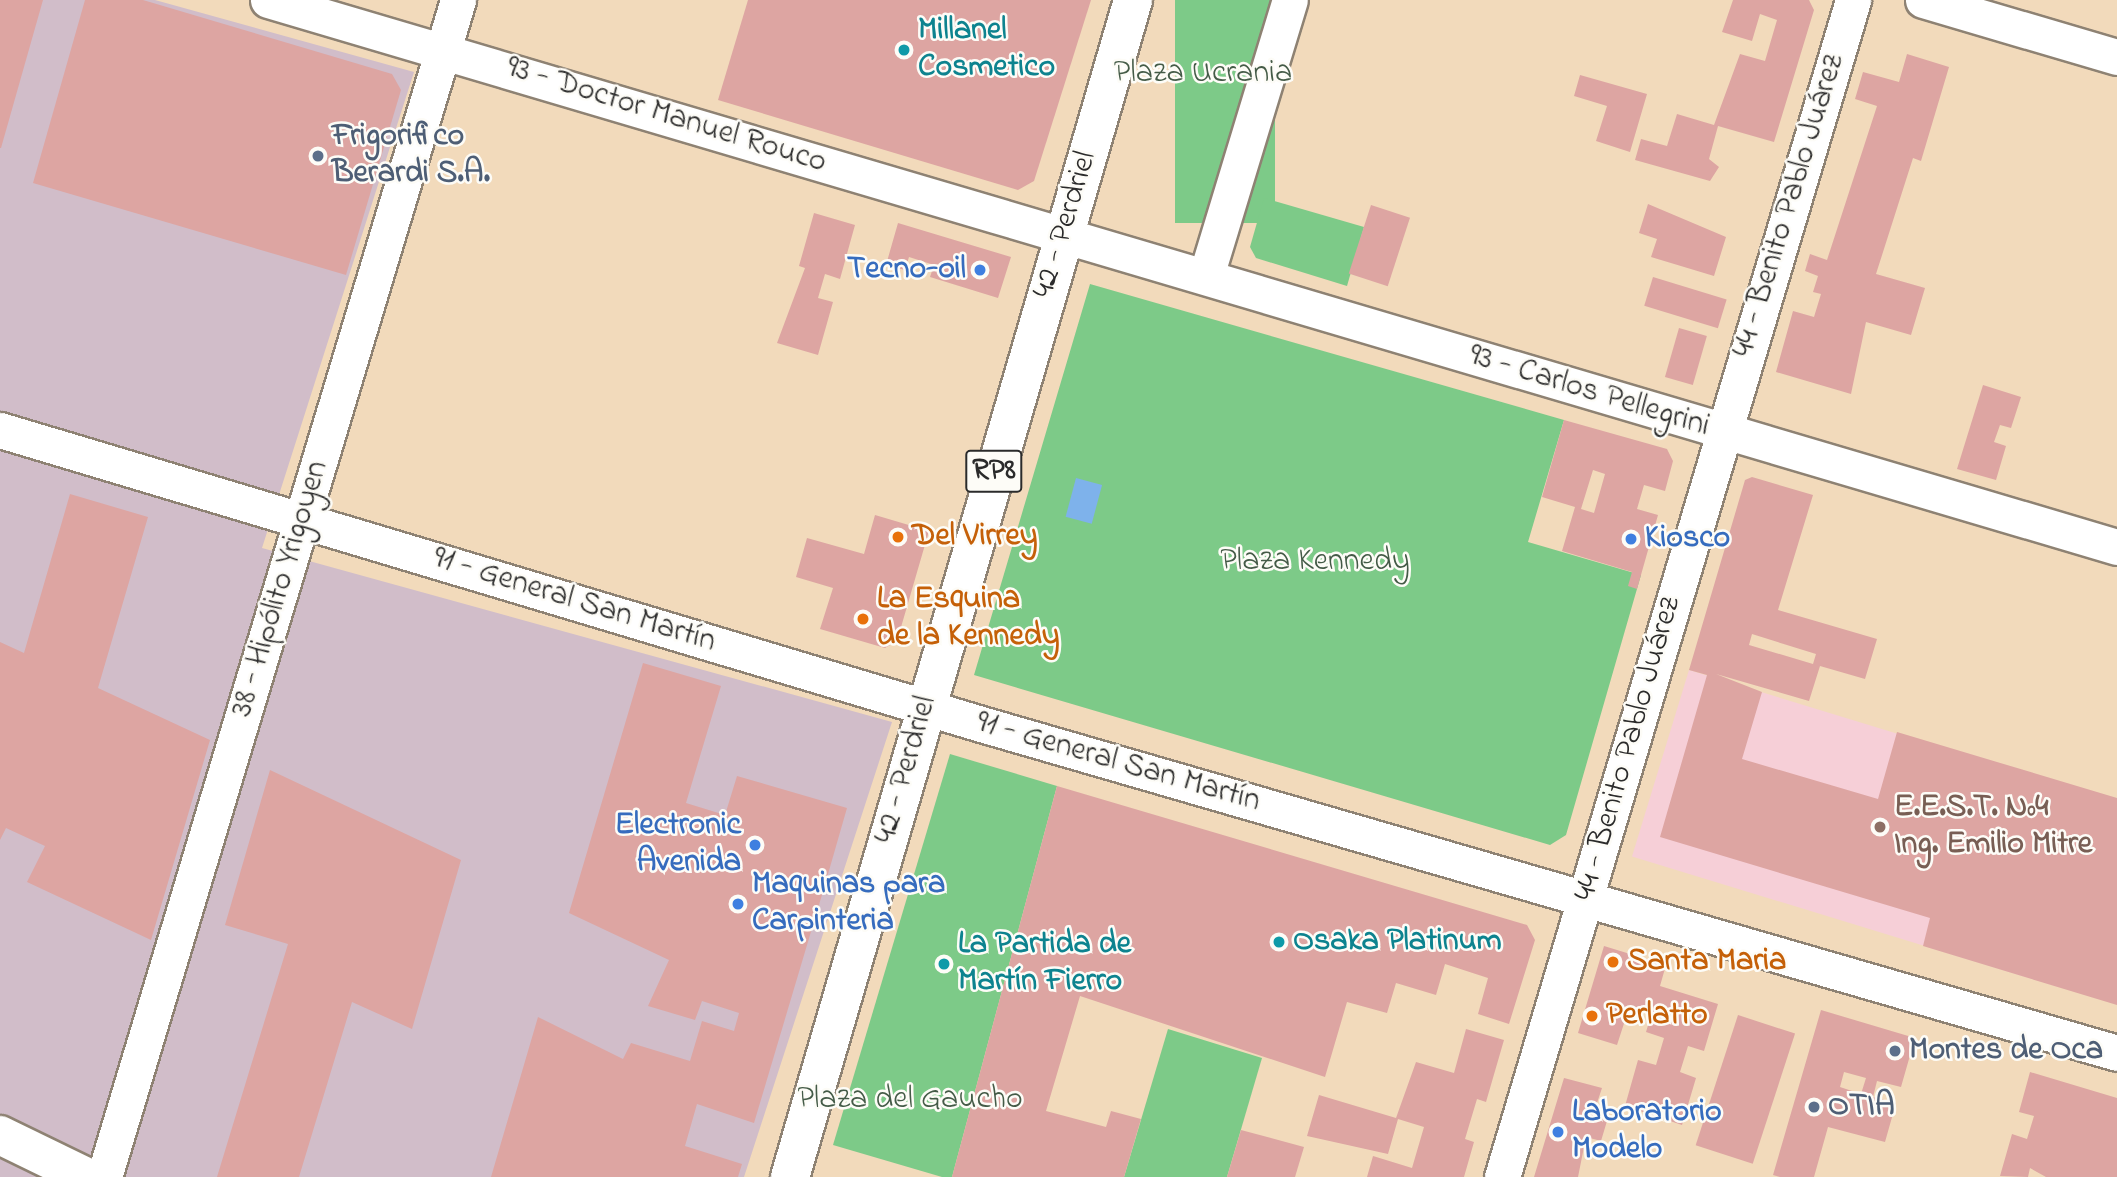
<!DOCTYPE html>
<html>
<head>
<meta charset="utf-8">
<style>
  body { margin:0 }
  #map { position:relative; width:2117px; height:1177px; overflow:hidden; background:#f2dabb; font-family:"Indie Flower",sans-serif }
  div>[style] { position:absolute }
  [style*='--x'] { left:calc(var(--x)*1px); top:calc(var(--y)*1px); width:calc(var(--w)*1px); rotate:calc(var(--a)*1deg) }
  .built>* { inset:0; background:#f6cfd7; transform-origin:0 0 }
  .industrial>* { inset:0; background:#d1bdc9 }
  .green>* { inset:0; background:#7dca88; transform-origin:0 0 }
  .water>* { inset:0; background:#7eb2eb; transform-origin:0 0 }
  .building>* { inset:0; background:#dda5a2; transform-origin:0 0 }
  .roads { filter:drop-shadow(2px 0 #8e8273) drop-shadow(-2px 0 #8e8273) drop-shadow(0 2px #8e8273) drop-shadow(0 -2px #8e8273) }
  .minor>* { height:35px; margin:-17.5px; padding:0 17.5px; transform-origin:17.5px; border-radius:17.5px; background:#fff }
  .primary>* { height:38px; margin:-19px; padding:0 19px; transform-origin:19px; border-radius:19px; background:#fff }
  .dots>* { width:19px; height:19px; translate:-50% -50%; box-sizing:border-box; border:4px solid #fdfcf7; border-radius:50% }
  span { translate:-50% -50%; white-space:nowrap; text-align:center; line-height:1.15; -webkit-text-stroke:5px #fdfcf7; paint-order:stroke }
  .shield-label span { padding:2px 5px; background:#fdfcf7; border:2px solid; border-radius:5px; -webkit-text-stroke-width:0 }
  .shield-label { font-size:30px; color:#2b2b2b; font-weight:700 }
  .culture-label { font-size:32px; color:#0d838f; font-weight:700 }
  .left { translate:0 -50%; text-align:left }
  .park-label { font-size:32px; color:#445b47 }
  .street-label { font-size:32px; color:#2b2b2b }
  .service-label { font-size:32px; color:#4e5e75; font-weight:700 }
  .shop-label { font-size:32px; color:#366cbe; font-weight:700 }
  .right { translate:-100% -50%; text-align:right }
  .food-label { font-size:32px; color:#c56008; font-weight:700 }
  .education-label { font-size:32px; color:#785e54; font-weight:700 }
</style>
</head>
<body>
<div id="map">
  <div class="built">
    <div style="left:1689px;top:670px;width:447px;height:195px;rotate:17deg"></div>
  </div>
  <div class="industrial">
    <div style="clip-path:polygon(0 0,155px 0,414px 72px,262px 548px,892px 722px,744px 1177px,0 1177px)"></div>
  </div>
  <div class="green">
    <div style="left:1175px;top:0;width:100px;height:223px"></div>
    <div style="clip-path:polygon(1264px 198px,1364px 227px,1347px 286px,1256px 258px,1250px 247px)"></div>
    <div style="clip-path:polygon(1090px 284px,1564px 420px,1528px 542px,1641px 575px,1566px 835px,1550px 845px,974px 675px)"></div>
    <div style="clip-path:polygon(950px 754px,1057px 786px,952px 1177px,942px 1177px,833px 1145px)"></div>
    <div style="clip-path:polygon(1168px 1029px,1262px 1058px,1227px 1177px,1124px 1177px)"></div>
  </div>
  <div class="water">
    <div style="left:1076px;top:478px;width:27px;height:40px;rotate:15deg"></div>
  </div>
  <div class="building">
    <div style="clip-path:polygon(0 0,43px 0,1px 148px,0 148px)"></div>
    <div style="clip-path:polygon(85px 0,143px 0,392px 74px,401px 90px,346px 275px,33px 183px)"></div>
    <div style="clip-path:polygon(748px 0,1091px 0,1034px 181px,1018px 190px,718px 100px)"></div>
    <div style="clip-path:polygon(1733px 0,1809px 0,1814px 10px,1774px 142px,1718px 126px,1709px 159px,1719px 167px,1710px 181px,1635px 160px,1641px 139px,1667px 146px,1677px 114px,1714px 125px,1740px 54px,1765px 61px,1777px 20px,1760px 14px,1752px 41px,1722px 32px)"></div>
    <div style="clip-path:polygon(1907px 54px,1949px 67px,1921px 161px,1913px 158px,1876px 274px,1925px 288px,1911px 335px,1866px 322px,1851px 394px,1776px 372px,1793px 311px,1814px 317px,1821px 294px,1813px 292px,1818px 276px,1805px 271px,1810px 254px,1827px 260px,1877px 106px,1855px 99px,1863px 72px,1899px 82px)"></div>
    <div style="clip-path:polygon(1580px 75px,1647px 94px,1630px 152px,1596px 141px,1607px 106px,1574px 96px)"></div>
    <div style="clip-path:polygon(1648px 204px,1726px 237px,1714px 276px,1651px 257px,1657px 239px,1639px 233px)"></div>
    <div style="left:1371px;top:205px;width:41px;height:72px;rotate:18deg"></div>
    <div style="clip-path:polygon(814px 213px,855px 225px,840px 279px,825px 274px,818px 298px,833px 302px,818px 355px,777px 343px,805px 268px,799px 266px)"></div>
    <div style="clip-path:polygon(898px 223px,1011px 257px,998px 298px,930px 277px,934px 265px,909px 257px,905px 270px,886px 265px)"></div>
    <div style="left:1653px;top:277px;width:77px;height:30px;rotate:17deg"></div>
    <div style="left:1679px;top:328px;width:29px;height:51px;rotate:16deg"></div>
    <div style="clip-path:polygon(1983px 385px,2021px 397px,2011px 428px,2000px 425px,1994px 442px,2006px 446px,1996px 480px,1957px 469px)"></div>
    <div style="clip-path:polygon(evenodd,1564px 420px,1667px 449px,1673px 461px,1665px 491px,1644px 485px,1637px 509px,1658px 515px,1637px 589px,1628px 586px,1632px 572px,1562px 551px,1575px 507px,1542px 497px,1564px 420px,1593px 470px,1605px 474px,1594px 513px,1581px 509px,1593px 470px)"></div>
    <div style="clip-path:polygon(evenodd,1752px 477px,1813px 495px,1778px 610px,1877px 639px,1865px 679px,1820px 666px,1809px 701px,1716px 674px,1762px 692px,1742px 759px,1878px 799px,1897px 732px,2117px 798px,2117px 1005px,1923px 946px,1930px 918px,1660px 837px,1707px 675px,1689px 670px,1745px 480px,1752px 477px,1752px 634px,1816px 654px,1813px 664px,1749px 645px,1752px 634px)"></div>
    <div style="clip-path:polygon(70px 494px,148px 517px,98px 688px,210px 740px,151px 940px,27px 882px,45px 846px,6px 828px,0 840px,0 642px,24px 653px)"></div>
    <div style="clip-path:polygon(875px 515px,929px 531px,897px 641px,885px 648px,820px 629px,833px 588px,796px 577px,807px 538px,864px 554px)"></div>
    <div style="clip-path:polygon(643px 663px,721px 686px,686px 803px,725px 815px,737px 776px,847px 808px,824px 888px,754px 1123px,697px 1104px,685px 1146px,742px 1164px,738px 1177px,491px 1177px,538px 1017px,623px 1059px,631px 1043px,690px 1061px,702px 1021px,734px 1031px,739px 1013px,702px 1001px,695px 1020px,648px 1006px,669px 960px,569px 913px)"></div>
    <div style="clip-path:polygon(270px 770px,461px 860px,412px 1029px,352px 1002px,299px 1177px,217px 1177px,288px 944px,225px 925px)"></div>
    <div style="clip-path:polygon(1057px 786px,1527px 925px,1535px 940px,1509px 1024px,1478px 1014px,1488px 978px,1445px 964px,1436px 995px,1396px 983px,1387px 1013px,1347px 1002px,1325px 1077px,1080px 996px,1046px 1111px,1106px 1127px,1111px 1111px,1141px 1119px,1124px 1177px,952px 1177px)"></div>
    <div style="clip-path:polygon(1604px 946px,1666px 965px,1660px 986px,1718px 1004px,1704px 1051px,1688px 1046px,1680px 1072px,1696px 1078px,1682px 1125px,1625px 1106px,1638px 1060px,1656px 1065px,1664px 1038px,1646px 1032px,1652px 1012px,1630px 1005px,1617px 1045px,1578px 1033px)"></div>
    <div style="clip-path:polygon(evenodd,1821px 1010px,1915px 1038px,1901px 1087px,1877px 1081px,1873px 1097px,1896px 1103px,1885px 1142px,1828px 1127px,1814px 1177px,1780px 1177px,1773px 1175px,1821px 1010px,1844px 1072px,1866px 1078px,1861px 1094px,1840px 1087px,1844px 1072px)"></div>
    <div style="left:1738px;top:1015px;width:60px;height:137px;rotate:18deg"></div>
    <div style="clip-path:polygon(1466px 1029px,1504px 1040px,1486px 1102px,1477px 1099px,1465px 1139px,1474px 1142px,1464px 1177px,1367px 1177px,1373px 1156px,1412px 1168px,1424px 1127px,1398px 1119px,1388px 1154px,1307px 1136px,1319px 1095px,1396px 1118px,1416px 1062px,1454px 1073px)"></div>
    <div style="clip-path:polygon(2030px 1072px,2117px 1098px,2117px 1177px,2046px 1177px,2030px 1168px,2028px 1177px,2000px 1176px,2012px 1134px,2027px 1139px,2034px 1116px,2019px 1112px)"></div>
    <div style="clip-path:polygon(1564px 1078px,1602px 1088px,1596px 1106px,1610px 1111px,1601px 1141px,1586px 1137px,1578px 1177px,1534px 1177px)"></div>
    <div style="clip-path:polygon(1241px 1130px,1304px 1147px,1295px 1177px,1227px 1177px)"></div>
  </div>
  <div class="roads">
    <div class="minor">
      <div style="--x:268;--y:0;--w:1928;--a:16.48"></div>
      <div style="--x:1923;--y:0;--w:202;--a:16.4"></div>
      <div style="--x:1206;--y:276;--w:288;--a:-73.1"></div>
      <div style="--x:0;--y:430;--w:1031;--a:16.68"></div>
      <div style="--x:988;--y:726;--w:1175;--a:16.15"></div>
      <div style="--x:104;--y:1177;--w:1229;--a:-73.26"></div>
      <div style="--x:1502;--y:1177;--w:1228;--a:-73.39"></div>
    </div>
    <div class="primary">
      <div style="--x:0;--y:1135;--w:96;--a:26"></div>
      <div style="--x:790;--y:1177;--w:1226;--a:-73.75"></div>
    </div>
  </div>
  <div class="dots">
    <div style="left:904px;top:50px;background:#0f9aa8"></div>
    <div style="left:318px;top:156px;background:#5c6f8a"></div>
    <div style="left:980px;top:270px;background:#3f7fe0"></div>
    <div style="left:898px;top:537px;background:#e8710a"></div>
    <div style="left:1631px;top:539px;background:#3f7fe0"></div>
    <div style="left:863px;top:619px;background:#e8710a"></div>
    <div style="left:1880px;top:827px;background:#8d6e63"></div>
    <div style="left:755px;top:845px;background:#3f7fe0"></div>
    <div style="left:738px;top:904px;background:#3f7fe0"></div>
    <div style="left:1279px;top:942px;background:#0f9aa8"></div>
    <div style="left:1613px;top:962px;background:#e8710a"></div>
    <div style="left:944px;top:964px;background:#0f9aa8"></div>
    <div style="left:1592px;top:1016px;background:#e8710a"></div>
    <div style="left:1895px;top:1051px;background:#5c6f8a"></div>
    <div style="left:1814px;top:1107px;background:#5c6f8a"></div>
    <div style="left:1558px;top:1132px;background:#3f7fe0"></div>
  </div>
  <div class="shield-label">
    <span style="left:994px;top:471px">RP8</span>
  </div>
  <div class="culture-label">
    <span class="left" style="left:918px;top:50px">Millanel<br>Cosmetico</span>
    <span class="left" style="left:1293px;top:942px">Osaka Platinum</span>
    <span class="left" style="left:958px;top:964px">La Partida de<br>Martín Fierro</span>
  </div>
  <div class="park-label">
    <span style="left:1203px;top:74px">Plaza Ucrania</span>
    <span style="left:1315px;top:562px">Plaza Kennedy</span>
    <span style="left:910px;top:1100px">Plaza del Gaucho</span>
  </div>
  <div class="street-label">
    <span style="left:666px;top:116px;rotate:17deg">93 - Doctor Manuel Rouco</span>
    <span style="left:1790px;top:206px;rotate:-73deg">44 - Benito Pablo Juárez</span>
    <span style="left:1066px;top:225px;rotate:-73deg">42 - Perdriel</span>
    <span style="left:1589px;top:392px;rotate:17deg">93 - Carlos Pellegrini</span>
    <span style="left:281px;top:589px;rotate:-73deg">38 - Hipólito Yrigoyen</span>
    <span style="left:574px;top:601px;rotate:17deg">91 - General San Martín</span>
    <span style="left:1629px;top:749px;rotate:-74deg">44 - Benito Pablo Juárez</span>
    <span style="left:1118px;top:763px;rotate:16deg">91 - General San Martín</span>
    <span style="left:907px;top:770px;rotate:-74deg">42 - Perdriel</span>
  </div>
  <div class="service-label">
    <span class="left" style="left:332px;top:156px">Frigorifico<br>Berardi S.A.</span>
    <span class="left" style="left:1909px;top:1051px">Montes de Oca</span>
    <span class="left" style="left:1828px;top:1107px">OTIA</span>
  </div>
  <div class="shop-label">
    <span class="right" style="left:966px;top:270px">Tecno-oil</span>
    <span class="left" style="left:1645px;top:539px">Kiosco</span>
    <span class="right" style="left:741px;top:845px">Electronic<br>Avenida</span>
    <span class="left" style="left:752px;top:904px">Maquinas para<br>Carpinteria</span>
    <span class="left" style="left:1572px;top:1132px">Laboratorio<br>Modelo</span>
  </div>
  <div class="food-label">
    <span class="left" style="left:912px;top:537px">Del Virrey</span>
    <span class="left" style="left:877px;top:619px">La Esquina<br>de la Kennedy</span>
    <span class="left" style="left:1627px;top:962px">Santa Maria</span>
    <span class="left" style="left:1606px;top:1016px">Perlatto</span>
  </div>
  <div class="education-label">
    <span class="left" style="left:1894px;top:827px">E.E.S.T. Nº4<br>Ing. Emilio Mitre</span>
  </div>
</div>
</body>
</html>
